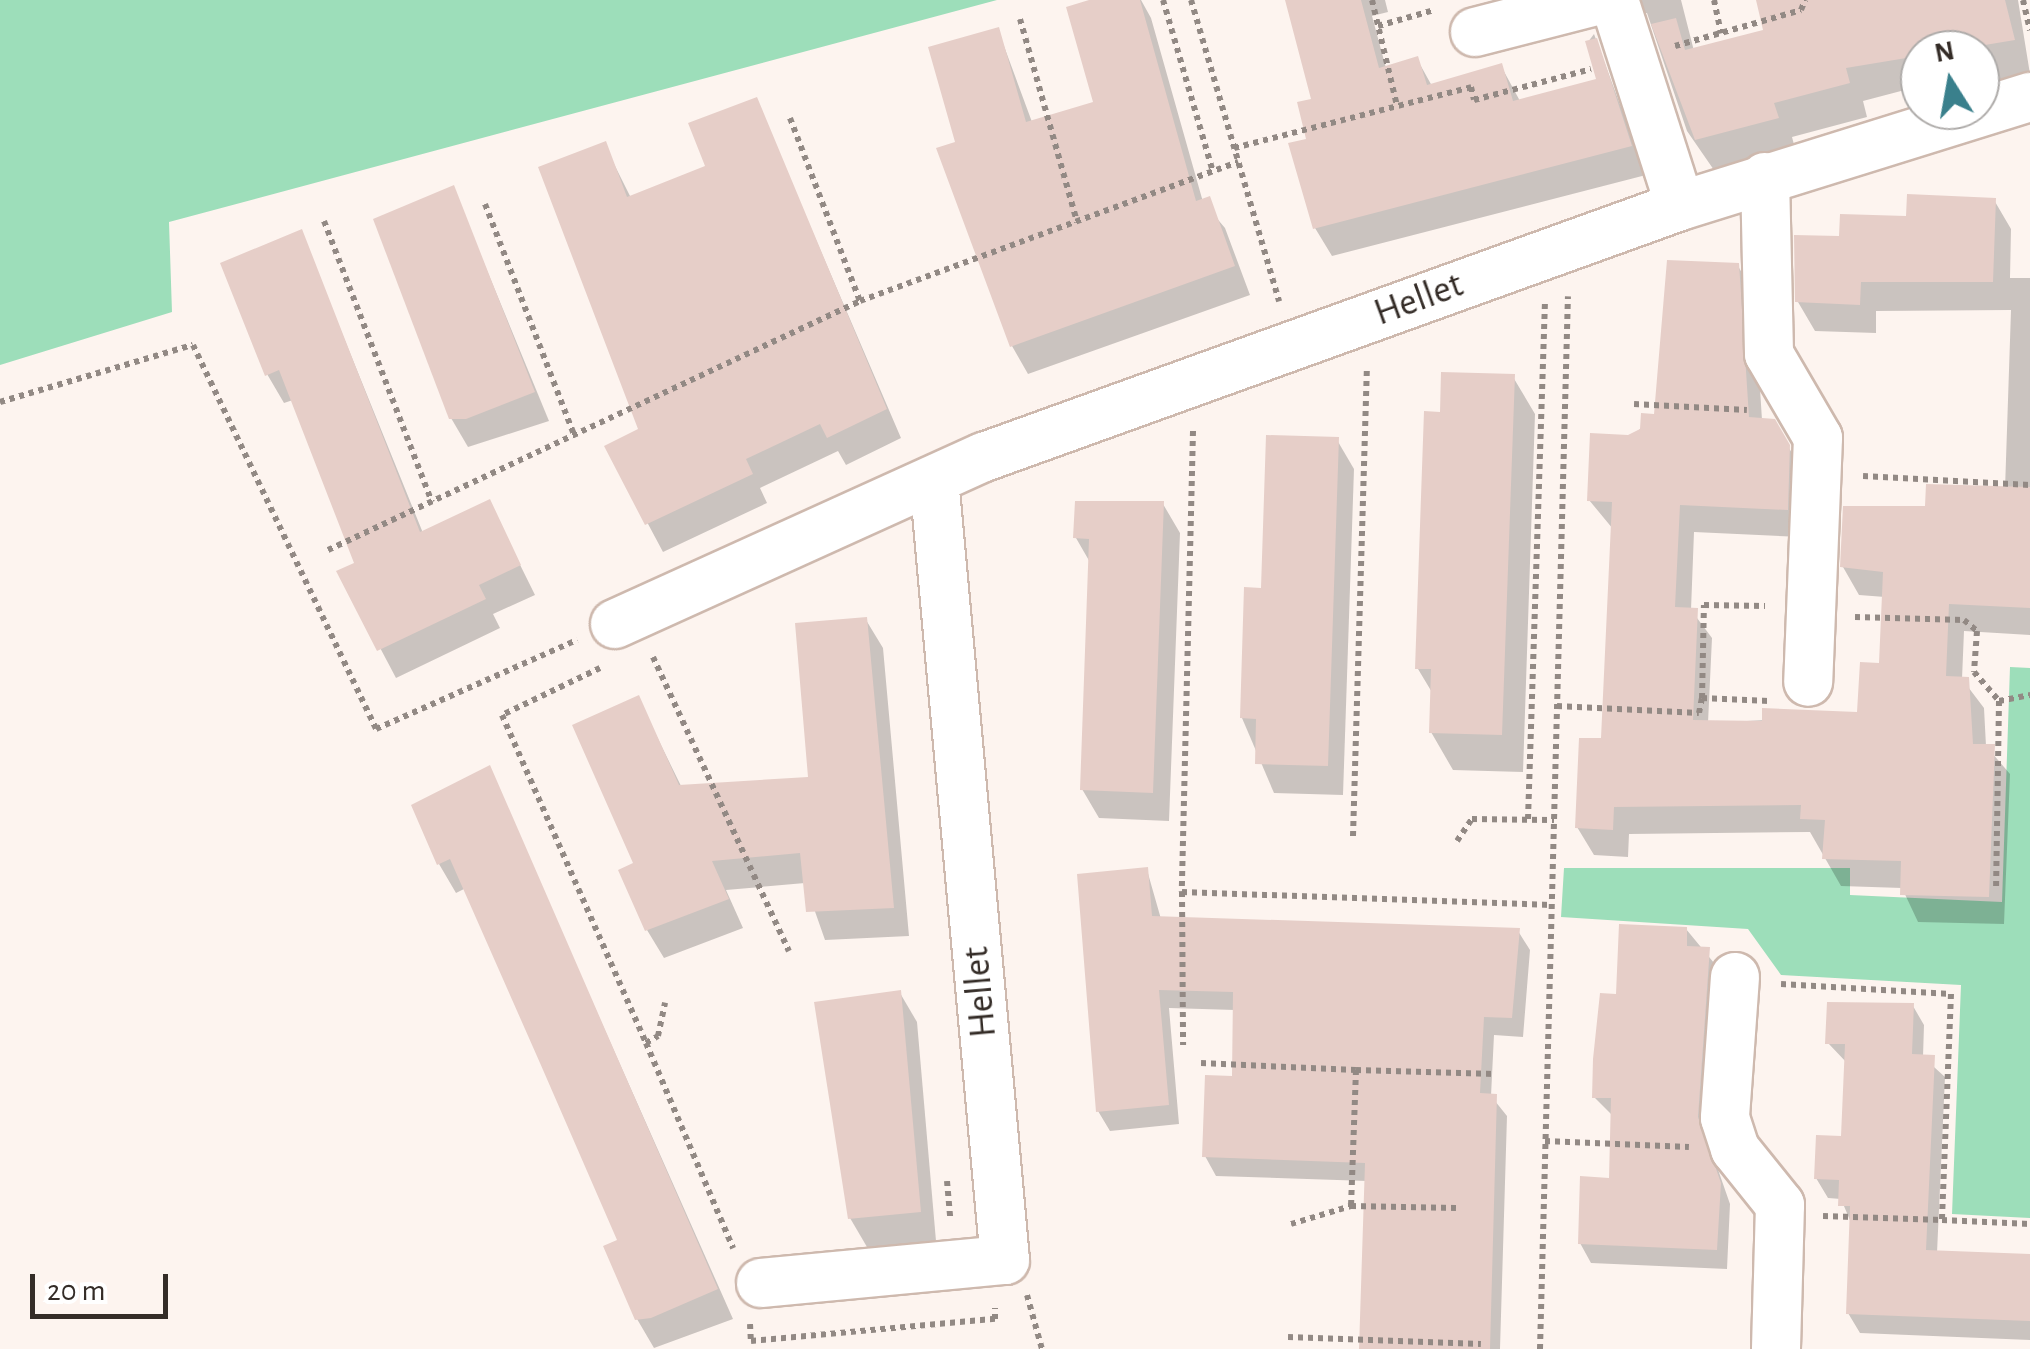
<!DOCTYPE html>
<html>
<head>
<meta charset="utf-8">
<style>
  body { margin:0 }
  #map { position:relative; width:2030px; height:1349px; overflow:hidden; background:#fdf4ef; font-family:"Alegreya Sans",sans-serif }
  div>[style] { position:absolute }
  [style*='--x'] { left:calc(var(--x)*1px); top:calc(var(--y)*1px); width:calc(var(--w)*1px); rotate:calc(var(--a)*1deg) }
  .green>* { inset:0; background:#9ddeba }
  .shadow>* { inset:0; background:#0003 }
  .building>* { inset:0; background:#e6cec8 }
  .path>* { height:6px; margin-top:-3px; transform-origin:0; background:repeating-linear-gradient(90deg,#928984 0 5px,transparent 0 10px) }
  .roads { filter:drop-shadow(2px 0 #ceb9ae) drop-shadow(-2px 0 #ceb9ae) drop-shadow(0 2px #ceb9ae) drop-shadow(0 -2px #ceb9ae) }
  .minor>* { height:48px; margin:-24px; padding:0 24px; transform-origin:24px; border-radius:24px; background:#fff }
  span { translate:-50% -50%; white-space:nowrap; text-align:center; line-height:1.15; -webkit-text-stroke:8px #fff; paint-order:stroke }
  .street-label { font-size:38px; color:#342c27 }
  .north { position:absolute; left:1900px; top:30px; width:100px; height:100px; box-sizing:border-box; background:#fff; border:2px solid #aeaba9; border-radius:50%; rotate:349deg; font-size:28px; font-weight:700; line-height:40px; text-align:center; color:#342c27 }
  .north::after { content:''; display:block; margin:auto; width:35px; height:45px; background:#3a808c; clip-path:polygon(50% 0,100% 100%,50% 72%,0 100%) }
  .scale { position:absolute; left:30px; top:1274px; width:138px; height:45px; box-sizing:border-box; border:5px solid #342c27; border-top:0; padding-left:12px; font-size:30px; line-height:35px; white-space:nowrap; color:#342c27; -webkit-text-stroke:8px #fff; paint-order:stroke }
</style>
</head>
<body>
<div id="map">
  <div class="green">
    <div style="clip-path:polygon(0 0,997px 0,169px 222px,172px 312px,0 365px)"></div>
    <div style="clip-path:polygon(2010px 667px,2030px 668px,2030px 1218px,1952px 1214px,1961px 985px,1781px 975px,1748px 929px,1561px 917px,1564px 868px,1850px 868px,1850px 895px,2002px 902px)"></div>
  </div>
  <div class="shadow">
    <div style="clip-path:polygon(1098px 0,1141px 0,1151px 18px,1203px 202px,1225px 228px,1250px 295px,1028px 374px,1012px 346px,958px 144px,998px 30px,1032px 122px,1096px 104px)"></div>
    <div style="clip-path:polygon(1287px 0,1385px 0,1388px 12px,1372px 16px,1386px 68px,1417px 59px,1432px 86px,1501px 66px,1520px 101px,1599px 81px,1588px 42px,1594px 34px,1646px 175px,1332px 256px,1315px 228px,1314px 101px)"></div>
    <div style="clip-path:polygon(1591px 0,1681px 0,1694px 51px,1766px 31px,1823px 0,2018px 0,2030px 74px,1980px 87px,1980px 50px,1920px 50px,1920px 86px,1863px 101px,1867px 117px,1792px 137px,1796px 152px,1716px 173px,1687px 131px,1647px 13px,1597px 11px)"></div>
    <div style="clip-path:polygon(756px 100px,901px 438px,846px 465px,838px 451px,760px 488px,767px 503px,663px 552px,607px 447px,642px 431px,604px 144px,631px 198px,708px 167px)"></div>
    <div style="clip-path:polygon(453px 188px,549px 421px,468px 447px,451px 418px)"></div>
    <div style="clip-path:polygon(1994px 200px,2011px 229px,2010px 278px,2030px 278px,2030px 635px,1964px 631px,1962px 679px,1984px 708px,1986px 746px,2010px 774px,2004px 924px,1918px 922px,1902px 888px,1841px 886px,1810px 832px,1629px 834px,1628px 857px,1594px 855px,1577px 827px,1604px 741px,1613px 529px,1589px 500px,1629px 438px,1656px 416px,1738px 266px,1754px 294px,1762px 420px,1773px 421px,1805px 475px,1802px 537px,1694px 532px,1691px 610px,1712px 638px,1708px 723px,1859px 715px,1882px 666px,1885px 597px,1859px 595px,1843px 567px,1927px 508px,2005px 489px,2011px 310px,1876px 311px,1876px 333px,1815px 331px,1798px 302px,1842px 239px)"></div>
    <div style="clip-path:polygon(301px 232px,423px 533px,489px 502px,535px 595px,493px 614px,500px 628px,396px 678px,340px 572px,357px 564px,293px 400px,284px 403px,267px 374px)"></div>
    <div style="clip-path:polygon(1513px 377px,1535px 414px,1523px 772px,1453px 770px,1431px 732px,1433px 694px,1418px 669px,1442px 415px)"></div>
    <div style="clip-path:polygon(1337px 440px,1354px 469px,1343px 795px,1274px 793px,1242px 718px)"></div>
    <div style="clip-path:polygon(1163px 504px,1180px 533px,1169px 821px,1099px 818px,1082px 789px,1091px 564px,1076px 538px)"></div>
    <div style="clip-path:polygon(866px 620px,883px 648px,909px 936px,825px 940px,805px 883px,726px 890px,743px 928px,664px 958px,647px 930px,636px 864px,638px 698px,682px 788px,811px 779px)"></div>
    <div style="clip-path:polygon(489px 769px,733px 1319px,654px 1348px,637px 1319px,621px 1241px,466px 888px,456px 893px,439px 864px)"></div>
    <div style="clip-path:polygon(1147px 870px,1161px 919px,1518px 931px,1530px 950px,1523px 1037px,1494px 1035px,1491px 1096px,1507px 1116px,1500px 1349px,1363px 1349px,1367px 1181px,1216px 1176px,1205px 1156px,1235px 1078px,1235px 1010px,1169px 1008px,1179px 1124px,1110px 1131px,1098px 1111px)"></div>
    <div style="clip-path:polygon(1686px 929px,1719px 969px,1707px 1138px,1730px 1204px,1727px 1269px,1591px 1263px,1580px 1243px,1611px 1180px,1613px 1116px,1594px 1097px,1619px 996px)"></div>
    <div style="clip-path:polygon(900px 993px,917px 1022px,936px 1241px,867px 1247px,850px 1218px)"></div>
    <div style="clip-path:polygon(1913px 1006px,1924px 1025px,1923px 1057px,1945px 1077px,1937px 1253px,2030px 1257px,2030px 1340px,1860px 1333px,1848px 1313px,1852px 1225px,1841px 1199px,1828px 1198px,1816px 1178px,1843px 1139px,1847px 1063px,1828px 1043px)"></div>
  </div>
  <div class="building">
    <div style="clip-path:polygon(1089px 0,1140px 0,1196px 201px,1210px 196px,1235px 266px,1010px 347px,936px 148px,955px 142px,928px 47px,999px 27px,1026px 122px,1093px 102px,1066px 7px)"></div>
    <div style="clip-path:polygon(1285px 0,1361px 0,1379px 68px,1418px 56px,1427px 85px,1502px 63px,1513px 101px,1596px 79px,1585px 41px,1597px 38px,1632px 146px,1313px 229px,1288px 143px,1306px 139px,1297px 102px,1311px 99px)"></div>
    <div style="clip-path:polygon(1756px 0,2005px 0,2015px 40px,1846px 68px,1850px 83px,1774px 103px,1779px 118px,1695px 140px,1651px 24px,1676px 18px,1685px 50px,1763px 30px)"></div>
    <div style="clip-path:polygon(757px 97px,887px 409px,827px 438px,820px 424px,746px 459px,753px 474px,645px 525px,604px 446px,638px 429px,538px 167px,606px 141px,627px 197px,705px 166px,688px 123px)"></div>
    <div style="clip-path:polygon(454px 185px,535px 392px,466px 419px,449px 419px,373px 219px)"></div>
    <div style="clip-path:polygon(1907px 194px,1996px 198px,1993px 282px,1861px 282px,1860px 305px,1795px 302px,1794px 235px,1839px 236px,1840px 214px,1906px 216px)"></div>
    <div style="clip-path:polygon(302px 229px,420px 532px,490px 499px,521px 565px,479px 585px,486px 599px,377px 651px,336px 571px,354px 563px,279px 370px,265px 376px,220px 263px)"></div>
    <div style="clip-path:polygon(1667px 260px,1739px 263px,1749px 417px,1775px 419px,1790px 445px,1788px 510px,1680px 505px,1675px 607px,1698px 608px,1693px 720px,1762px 721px,1762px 708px,1857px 712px,1860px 662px,1879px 663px,1883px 572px,1840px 567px,1843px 506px,1925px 506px,1926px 484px,2030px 487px,2030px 608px,1949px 604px,1946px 676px,1969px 677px,1973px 744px,1995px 744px,1989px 897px,1900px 895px,1901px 861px,1822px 859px,1825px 820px,1800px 819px,1801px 805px,1614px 807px,1613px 830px,1575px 828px,1579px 738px,1601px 738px,1612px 502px,1587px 501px,1590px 433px,1628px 435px,1640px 429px,1641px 413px,1654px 414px)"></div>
    <div style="clip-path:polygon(1441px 372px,1515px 374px,1502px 735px,1429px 733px,1431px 669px,1415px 669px,1424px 411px,1440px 412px)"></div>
    <div style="clip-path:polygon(1266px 435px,1339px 437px,1328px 766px,1255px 764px,1256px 719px,1240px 718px,1244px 587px,1261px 588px)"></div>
    <div style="clip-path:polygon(1075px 501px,1164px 501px,1153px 793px,1080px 790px,1089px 539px,1073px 538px)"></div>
    <div style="clip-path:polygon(867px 617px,894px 908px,806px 912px,800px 853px,712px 861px,729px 899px,645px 931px,618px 870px,633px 863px,572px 725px,639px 695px,679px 785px,808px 777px,795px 623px)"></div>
    <div style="clip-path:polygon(490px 765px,718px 1289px,651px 1318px,635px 1320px,603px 1246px,617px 1240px,540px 1063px,450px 859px,437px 865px,411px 805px)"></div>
    <div style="clip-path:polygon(1148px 867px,1152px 916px,1520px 928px,1512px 1018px,1484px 1017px,1480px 1093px,1497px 1094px,1490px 1349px,1359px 1349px,1365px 1163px,1202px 1157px,1205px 1075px,1232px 1076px,1233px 992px,1159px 990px,1169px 1105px,1096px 1112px,1077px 874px)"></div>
    <div style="clip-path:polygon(1619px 924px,1687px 927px,1687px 946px,1710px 947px,1698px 1117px,1721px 1183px,1717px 1250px,1578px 1244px,1580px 1176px,1609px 1178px,1611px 1098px,1592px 1098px,1593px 1059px,1600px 993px,1616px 994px)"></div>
    <div style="clip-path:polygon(901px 990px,921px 1212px,848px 1219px,814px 1002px)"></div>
    <div style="clip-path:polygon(1827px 1002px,1914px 1003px,1912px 1054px,1935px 1055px,1926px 1250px,2030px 1254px,2030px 1321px,1846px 1314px,1850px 1206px,1838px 1206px,1839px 1180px,1814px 1179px,1816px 1135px,1841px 1136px,1845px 1044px,1825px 1044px)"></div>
  </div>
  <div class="path">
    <div style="--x:1163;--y:0;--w:179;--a:73.8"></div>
    <div style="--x:1191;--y:0;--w:314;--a:73.7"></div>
    <div style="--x:1372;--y:0;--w:109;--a:76.7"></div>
    <div style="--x:1714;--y:0;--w:34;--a:78"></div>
    <div style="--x:2023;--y:0;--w:31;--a:77"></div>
    <div style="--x:1020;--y:19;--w:211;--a:74.3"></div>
    <div style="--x:1378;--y:26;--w:58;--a:-15.9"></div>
    <div style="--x:1675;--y:46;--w:131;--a:-15.9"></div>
    <div style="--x:1801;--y:10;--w:11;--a:-68"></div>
    <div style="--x:790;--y:118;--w:196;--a:69.1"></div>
    <div style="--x:1234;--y:148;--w:245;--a:-14.4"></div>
    <div style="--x:1471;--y:87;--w:13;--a:77"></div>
    <div style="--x:1474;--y:100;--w:121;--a:-14.8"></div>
    <div style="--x:485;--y:204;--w:250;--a:68.9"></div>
    <div style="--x:324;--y:221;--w:301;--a:69"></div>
    <div style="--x:0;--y:402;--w:201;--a:-16.5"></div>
    <div style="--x:193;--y:345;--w:425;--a:64.5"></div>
    <div style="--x:376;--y:729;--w:220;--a:-23.9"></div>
    <div style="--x:1634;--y:404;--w:113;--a:3"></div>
    <div style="--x:1193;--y:431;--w:461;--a:91.4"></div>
    <div style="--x:1182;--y:892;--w:369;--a:2"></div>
    <div style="--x:1863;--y:476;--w:167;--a:3.1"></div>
    <div style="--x:328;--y:550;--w:587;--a:-25.08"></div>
    <div style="--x:860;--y:301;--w:403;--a:-20.2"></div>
    <div style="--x:1855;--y:617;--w:109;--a:1.6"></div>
    <div style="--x:1964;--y:620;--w:17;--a:40"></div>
    <div style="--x:1977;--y:631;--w:41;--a:94.2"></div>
    <div style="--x:1974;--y:672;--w:38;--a:49"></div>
    <div style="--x:1999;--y:701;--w:189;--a:90.9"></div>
    <div style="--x:653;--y:657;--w:324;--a:65.2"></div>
    <div style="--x:600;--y:668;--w:109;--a:154.4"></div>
    <div style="--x:502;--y:715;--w:358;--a:66.3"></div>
    <div style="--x:646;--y:1043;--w:14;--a:-30"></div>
    <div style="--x:658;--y:1036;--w:34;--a:-78"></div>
    <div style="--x:1702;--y:698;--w:93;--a:-88.8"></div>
    <div style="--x:1704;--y:605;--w:61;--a:0.9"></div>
    <div style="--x:1999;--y:701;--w:32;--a:-11"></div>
    <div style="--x:1557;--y:706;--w:142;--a:2.8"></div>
    <div style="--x:1699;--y:713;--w:15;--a:-79"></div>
    <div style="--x:1702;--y:698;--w:67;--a:2.6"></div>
    <div style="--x:1528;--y:819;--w:518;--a:-88.12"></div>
    <div style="--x:1353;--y:836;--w:468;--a:-88.3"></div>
    <div style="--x:1457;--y:841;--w:27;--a:-56"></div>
    <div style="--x:1472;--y:819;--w:82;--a:0.7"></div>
    <div style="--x:1182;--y:892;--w:153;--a:89.6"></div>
    <div style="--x:1781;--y:984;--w:170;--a:3.4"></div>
    <div style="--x:1951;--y:994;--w:226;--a:92.3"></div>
    <div style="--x:1942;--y:1220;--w:88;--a:2.6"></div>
    <div style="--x:646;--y:1043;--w:223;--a:67"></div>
    <div style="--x:1201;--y:1063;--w:155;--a:2.6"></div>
    <div style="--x:1356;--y:1070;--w:136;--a:92.1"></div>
    <div style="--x:1356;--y:1070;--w:139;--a:1.6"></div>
    <div style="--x:1545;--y:1141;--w:144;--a:2.4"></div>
    <div style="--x:947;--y:1181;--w:38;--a:85"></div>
    <div style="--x:1823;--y:1216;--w:119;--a:1.9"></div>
    <div style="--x:1291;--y:1224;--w:63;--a:-16.7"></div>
    <div style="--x:1351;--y:1206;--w:105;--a:1.1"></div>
    <div style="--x:1027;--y:1295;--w:56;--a:74.5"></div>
    <div style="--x:750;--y:1324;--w:17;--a:87"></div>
    <div style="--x:751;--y:1341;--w:245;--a:-5.2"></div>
    <div style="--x:995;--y:1319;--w:11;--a:-90"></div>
    <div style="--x:1288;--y:1337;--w:193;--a:2.1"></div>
    <div style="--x:1540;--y:1349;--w:1053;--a:-88.48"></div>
  </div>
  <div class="roads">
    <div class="minor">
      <div style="--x:1614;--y:0;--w:216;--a:72.2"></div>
      <div style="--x:1475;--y:32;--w:129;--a:-14.4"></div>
      <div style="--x:1765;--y:177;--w:177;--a:88.7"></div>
      <div style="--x:1769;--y:354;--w:97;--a:59.7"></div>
      <div style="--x:1818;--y:438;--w:244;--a:92.3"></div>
      <div style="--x:615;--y:624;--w:405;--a:-24.4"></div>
      <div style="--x:984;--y:457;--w:740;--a:-19.83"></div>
      <div style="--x:1680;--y:206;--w:367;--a:-17.3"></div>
      <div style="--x:1735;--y:977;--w:141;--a:94.1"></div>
      <div style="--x:1725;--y:1118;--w:33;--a:72"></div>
      <div style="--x:1735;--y:1149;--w:72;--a:51.2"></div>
      <div style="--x:1780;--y:1205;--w:144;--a:91.6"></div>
      <div style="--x:761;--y:1283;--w:245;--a:-5.4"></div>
      <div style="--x:1005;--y:1260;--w:783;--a:-95.2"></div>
    </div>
  </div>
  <div class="street-label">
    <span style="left:1419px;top:300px;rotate:-20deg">Hellet</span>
    <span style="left:981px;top:992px;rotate:-95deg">Hellet</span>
  </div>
  <div class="north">N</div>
  <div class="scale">20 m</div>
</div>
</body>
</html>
